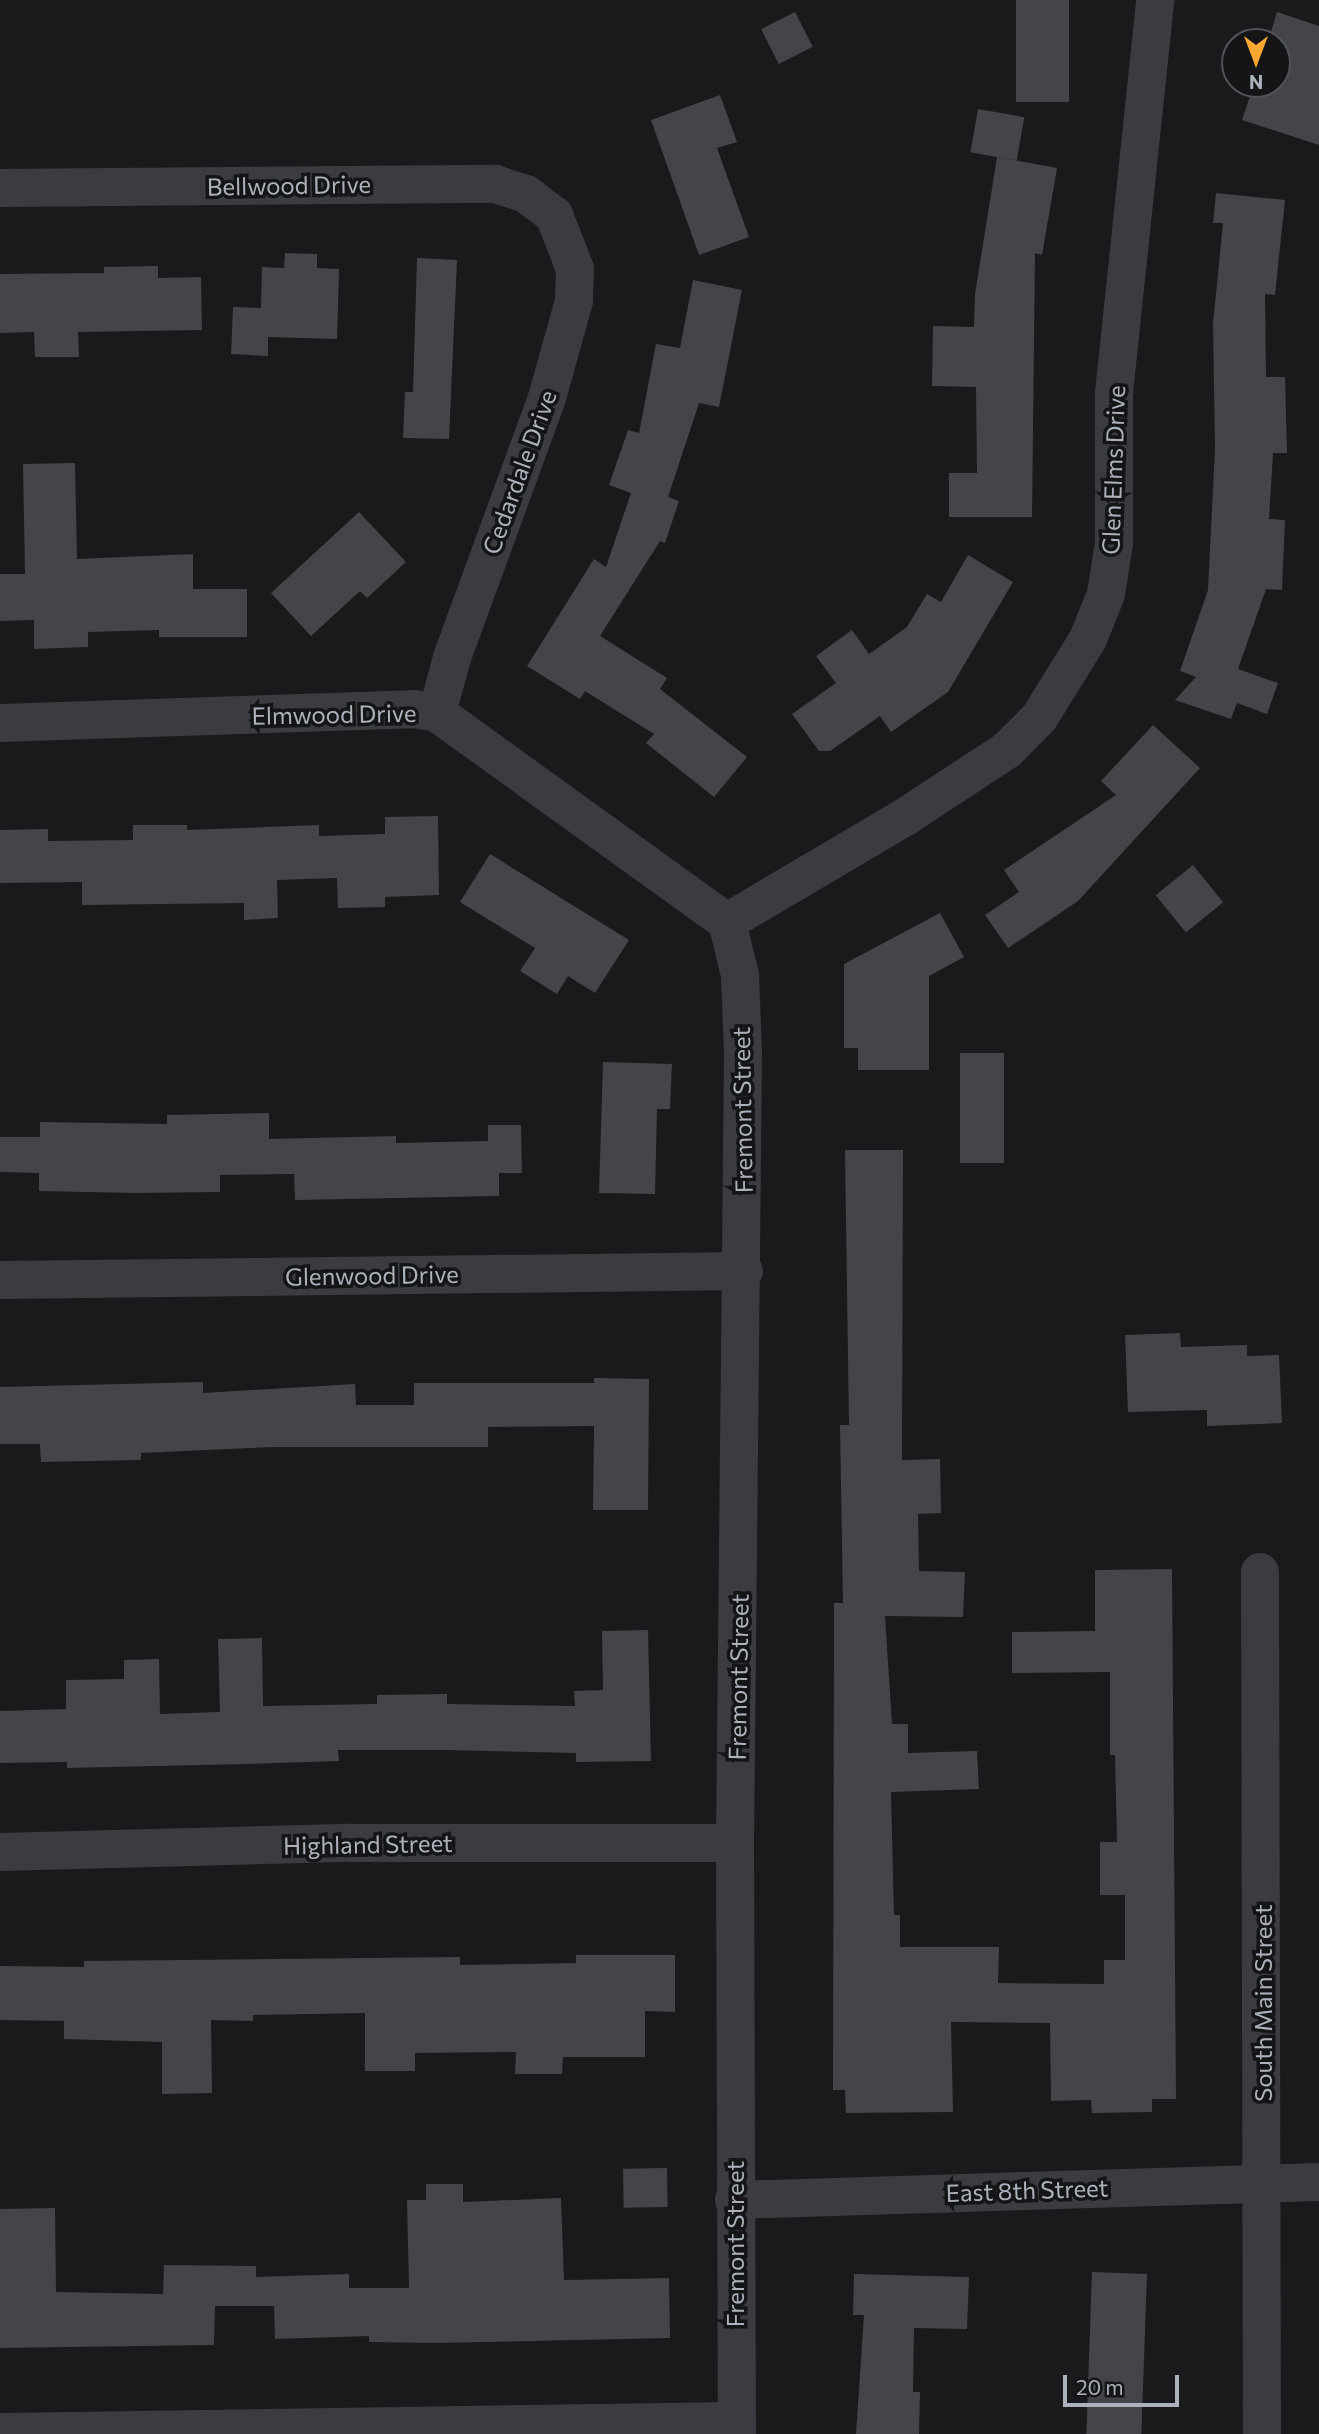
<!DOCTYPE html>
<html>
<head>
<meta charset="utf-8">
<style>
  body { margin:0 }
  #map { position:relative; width:1319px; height:2434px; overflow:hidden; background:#1a1a1c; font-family:Commissioner,sans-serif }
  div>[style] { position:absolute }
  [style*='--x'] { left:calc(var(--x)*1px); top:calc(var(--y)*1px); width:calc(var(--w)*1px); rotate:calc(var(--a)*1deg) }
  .building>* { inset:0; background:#444549; transform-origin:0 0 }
  .minor>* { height:38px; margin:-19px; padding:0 19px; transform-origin:19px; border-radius:19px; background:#3a3c42 }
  span { translate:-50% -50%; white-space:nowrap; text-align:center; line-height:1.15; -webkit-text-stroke:7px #151517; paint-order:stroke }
  .street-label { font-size:24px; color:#acb2bc }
  .north { position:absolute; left:1221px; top:28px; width:70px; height:70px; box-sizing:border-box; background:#151517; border:2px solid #515459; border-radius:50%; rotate:180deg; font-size:19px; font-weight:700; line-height:28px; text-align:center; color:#acb2bc }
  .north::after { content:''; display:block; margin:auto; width:24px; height:32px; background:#fca732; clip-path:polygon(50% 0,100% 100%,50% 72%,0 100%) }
  .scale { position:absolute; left:1063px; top:2375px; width:116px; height:32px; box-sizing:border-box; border:4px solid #acb2bc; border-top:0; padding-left:9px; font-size:21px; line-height:24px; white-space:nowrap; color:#acb2bc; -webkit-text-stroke:5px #151517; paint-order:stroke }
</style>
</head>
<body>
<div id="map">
  <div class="building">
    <div style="left:1016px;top:0;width:53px;height:102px"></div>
    <div style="left:795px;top:12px;width:39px;height:38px;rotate:63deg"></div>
    <div style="clip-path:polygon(1277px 12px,1319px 26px,1319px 145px,1242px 120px,1254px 84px,1277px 84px,1277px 42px,1268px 42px)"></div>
    <div style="clip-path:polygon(720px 95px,737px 142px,717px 148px,749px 237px,699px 255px,651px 120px)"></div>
    <div style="left:978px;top:109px;width:47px;height:44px;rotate:10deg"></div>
    <div style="clip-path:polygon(997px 157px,1057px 168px,1042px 255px,1035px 253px,1032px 517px,949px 517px,949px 473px,977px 473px,976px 387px,932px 386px,933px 326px,974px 327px,975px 294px)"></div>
    <div style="clip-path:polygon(1216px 193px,1285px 200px,1275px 295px,1265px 294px,1266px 377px,1285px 377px,1287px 453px,1273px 453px,1269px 519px,1285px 520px,1282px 590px,1266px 589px,1238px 669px,1278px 683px,1267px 714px,1237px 703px,1231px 719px,1175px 700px,1196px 677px,1180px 671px,1208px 590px,1215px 449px,1213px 324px,1223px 223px,1213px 223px)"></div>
    <div style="clip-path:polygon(285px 253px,317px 254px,317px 268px,339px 269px,337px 339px,268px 337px,268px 356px,231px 354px,233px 307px,261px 308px,262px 267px,284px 268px)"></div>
    <div style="clip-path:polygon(417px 258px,457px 260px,449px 439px,403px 438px,405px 392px,413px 392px)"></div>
    <div style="clip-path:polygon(158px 266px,158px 278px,201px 277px,202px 330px,78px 332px,79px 357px,35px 357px,34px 332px,0 333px,0 274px,104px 273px,104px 267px)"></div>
    <div style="clip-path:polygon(693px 280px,742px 290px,719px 407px,699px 403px,668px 497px,679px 501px,665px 543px,660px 541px,600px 636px,667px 678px,660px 689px,747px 757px,714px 797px,646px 743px,654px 734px,585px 691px,580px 699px,527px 666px,594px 559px,606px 567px,631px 493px,609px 485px,628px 430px,639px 433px,656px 344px,680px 348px)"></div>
    <div style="clip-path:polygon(75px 463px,77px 559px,193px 554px,193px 589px,247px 589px,247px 637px,159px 637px,159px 630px,88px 632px,88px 647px,34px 649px,34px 620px,0 621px,0 574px,25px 574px,23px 464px)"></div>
    <div style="clip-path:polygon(359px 512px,406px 562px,367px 598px,360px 591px,311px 636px,271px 593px)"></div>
    <div style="clip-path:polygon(968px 555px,1013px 582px,948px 692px,891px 732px,880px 716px,830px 751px,819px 751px,792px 714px,836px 683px,816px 656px,852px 630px,869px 654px,907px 627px,927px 594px,941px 602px)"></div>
    <div style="clip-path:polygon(1153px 725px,1200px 768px,1078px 901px,1008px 948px,985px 915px,1019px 892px,1004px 870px,1116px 795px,1101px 781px)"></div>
    <div style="clip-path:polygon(438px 816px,439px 895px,385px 897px,385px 907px,338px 908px,337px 878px,277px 880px,278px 918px,244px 920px,244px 903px,82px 905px,82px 882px,0 883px,0 830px,48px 829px,48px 841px,133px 840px,133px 825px,187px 825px,187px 830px,319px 825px,319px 836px,385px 834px,385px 817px)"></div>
    <div style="clip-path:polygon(490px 854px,629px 940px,595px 993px,568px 976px,557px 994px,520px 971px,535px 948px,460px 902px)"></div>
    <div style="left:1193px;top:865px;width:48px;height:48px;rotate:51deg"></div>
    <div style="clip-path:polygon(940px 913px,964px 957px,929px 976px,929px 1070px,858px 1070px,858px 1048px,844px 1048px,844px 964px)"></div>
    <div style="left:960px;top:1053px;width:44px;height:110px"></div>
    <div style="clip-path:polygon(603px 1062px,672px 1064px,670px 1109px,657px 1109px,655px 1194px,599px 1193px)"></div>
    <div style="clip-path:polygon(269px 1113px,269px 1139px,396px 1136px,396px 1143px,488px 1141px,488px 1125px,521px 1125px,522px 1173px,499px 1173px,499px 1196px,295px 1200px,294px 1174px,220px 1175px,220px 1192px,136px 1193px,39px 1191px,39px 1173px,0 1172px,0 1137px,40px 1137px,40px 1122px,167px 1124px,167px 1115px)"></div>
    <div style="clip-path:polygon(845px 1150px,903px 1150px,902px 1460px,940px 1459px,941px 1513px,918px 1514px,919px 1571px,965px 1572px,963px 1617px,885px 1616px,892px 1724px,908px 1724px,908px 1753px,977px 1751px,979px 1789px,891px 1792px,894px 1915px,900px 1915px,900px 1947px,999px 1947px,998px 1983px,1104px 1984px,1104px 1960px,1125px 1960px,1125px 1895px,1100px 1895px,1100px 1842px,1117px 1842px,1115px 1755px,1110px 1755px,1110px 1672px,1012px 1673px,1012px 1632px,1095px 1631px,1095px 1570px,1172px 1569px,1176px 2099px,1152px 2099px,1152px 2112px,1092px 2113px,1091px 2100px,1051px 2101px,1050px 2023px,951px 2022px,953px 2112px,846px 2113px,845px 2090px,833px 2090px,834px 1603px,843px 1603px,840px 1425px,849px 1425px)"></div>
    <div style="clip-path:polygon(1180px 1333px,1181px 1347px,1247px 1345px,1247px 1356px,1279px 1355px,1282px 1423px,1207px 1426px,1207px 1410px,1128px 1412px,1125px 1335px)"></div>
    <div style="clip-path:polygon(594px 1378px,649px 1379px,648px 1510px,593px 1510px,594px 1426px,488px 1427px,488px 1447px,273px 1447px,141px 1453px,141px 1460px,41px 1462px,40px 1444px,0 1444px,0 1387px,203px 1382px,203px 1393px,355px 1384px,356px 1405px,414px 1405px,414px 1383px,594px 1383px)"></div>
    <div style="clip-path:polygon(648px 1630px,651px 1761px,576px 1762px,576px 1753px,447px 1750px,338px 1750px,339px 1761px,246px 1764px,67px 1768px,67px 1762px,0 1763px,0 1711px,66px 1709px,66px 1680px,124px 1679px,124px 1660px,159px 1659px,160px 1714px,220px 1712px,218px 1639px,262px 1638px,263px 1706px,377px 1704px,377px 1695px,447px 1694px,447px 1704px,575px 1706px,574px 1691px,603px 1690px,602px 1631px)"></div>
    <div style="clip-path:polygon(576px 1955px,675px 1955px,675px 2012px,645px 2011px,645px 2057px,563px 2057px,562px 2074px,515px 2074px,516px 2052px,415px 2053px,415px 2071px,365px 2071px,365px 2013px,253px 2015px,253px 2021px,211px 2020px,212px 2093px,162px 2094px,162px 2042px,64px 2039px,64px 2021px,0 2020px,0 1966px,84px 1967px,84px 1961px,460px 1957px,460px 1965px,576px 1963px)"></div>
    <div style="left:667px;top:2168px;width:39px;height:44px;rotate:89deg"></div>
    <div style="clip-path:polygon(426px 2184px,463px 2184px,463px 2202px,561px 2198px,564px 2280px,669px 2278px,670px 2338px,434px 2343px,369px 2342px,369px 2336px,275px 2339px,274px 2306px,215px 2306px,214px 2345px,0 2348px,0 2209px,55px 2208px,56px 2292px,163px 2294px,164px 2265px,256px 2266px,256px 2277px,349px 2274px,349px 2288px,409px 2288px,407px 2200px,426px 2200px)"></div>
    <div style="left:1092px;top:2272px;width:55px;height:162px;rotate:2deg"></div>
    <div style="clip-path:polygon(854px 2274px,969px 2277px,967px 2329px,914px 2328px,913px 2392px,920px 2392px,919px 2434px,856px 2434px,864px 2315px,853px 2315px)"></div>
  </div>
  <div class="minor">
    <div style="--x:0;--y:188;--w:495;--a:-0.5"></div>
    <div style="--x:495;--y:184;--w:33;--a:18"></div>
    <div style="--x:526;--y:194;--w:35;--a:37"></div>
    <div style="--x:554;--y:215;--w:58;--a:68.7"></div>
    <div style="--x:575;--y:269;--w:32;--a:92"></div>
    <div style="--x:574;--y:301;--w:101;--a:105.6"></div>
    <div style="--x:547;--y:398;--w:277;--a:110.1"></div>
    <div style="--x:452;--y:658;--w:57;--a:105.3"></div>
    <div style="--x:0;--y:723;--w:413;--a:-1.9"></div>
    <div style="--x:413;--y:709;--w:24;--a:9"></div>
    <div style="--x:437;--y:713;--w:357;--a:35.8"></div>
    <div style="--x:727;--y:922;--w:55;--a:76.2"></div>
    <div style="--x:740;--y:975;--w:78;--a:87.8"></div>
    <div style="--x:743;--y:1053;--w:790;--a:90.58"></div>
    <div style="--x:735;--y:1843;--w:591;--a:89.81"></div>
    <div style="--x:727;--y:922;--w:207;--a:-30.5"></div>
    <div style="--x:905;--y:817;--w:122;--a:-33.3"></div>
    <div style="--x:1007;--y:750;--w:45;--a:-45"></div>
    <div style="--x:1039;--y:718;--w:93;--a:-58.2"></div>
    <div style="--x:1088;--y:639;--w:48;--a:-68.2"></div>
    <div style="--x:1106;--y:594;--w:52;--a:-81.1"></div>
    <div style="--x:1114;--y:543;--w:150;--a:-90"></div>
    <div style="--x:1114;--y:393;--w:395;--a:-84"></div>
    <div style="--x:0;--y:1280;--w:744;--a:-0.69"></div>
    <div style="--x:1260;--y:1572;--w:862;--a:89.87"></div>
    <div style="--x:0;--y:1852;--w:351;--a:-1.5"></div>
    <div style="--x:351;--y:1843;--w:384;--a:0"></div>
    <div style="--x:734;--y:2200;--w:585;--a:-1.76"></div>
    <div style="--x:0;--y:2432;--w:737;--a:-0.86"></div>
  </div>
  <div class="street-label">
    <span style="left:289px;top:185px;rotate:-1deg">Bellwood Drive</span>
    <span style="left:1113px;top:470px;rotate:-88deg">Glen Elms Drive</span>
    <span style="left:519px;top:472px;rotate:-70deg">Cedardale Drive</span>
    <span style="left:334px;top:714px;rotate:-1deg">Elmwood Drive</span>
    <span style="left:742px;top:1110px;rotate:-91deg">Fremont Street</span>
    <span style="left:372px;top:1275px;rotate:-1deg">Glenwood Drive</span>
    <span style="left:738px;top:1677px;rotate:-89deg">Fremont Street</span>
    <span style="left:368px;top:1844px;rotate:-1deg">Highland Street</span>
    <span style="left:1263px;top:2003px;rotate:-90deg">South Main Street</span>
    <span style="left:1027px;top:2190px;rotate:-2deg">East 8th Street</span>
    <span style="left:735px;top:2244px;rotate:-90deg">Fremont Street</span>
  </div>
  <div class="north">N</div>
  <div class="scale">20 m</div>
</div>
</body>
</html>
